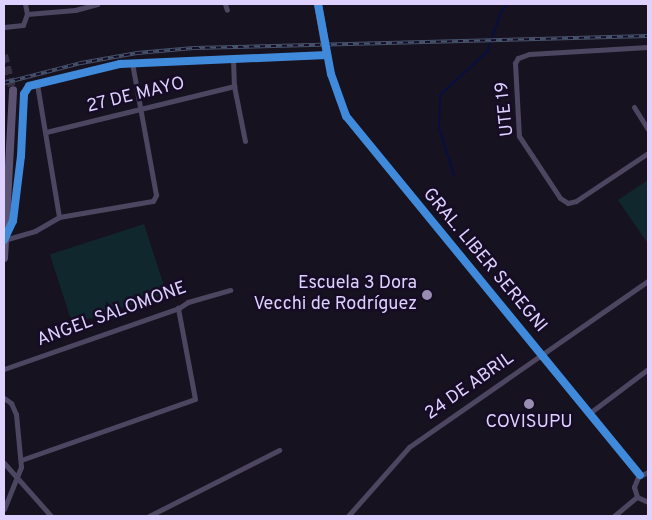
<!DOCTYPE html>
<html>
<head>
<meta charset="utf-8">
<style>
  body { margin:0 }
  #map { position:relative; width:652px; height:520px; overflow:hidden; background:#17121f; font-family:Overpass,sans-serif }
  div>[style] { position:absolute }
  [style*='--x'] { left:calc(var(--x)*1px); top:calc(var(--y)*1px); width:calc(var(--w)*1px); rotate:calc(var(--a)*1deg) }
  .green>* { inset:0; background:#10272e; transform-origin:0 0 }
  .stream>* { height:2px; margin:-1px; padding:0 1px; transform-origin:1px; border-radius:1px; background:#070f42 }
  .secondary-tunnel>* { height:8px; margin-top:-4px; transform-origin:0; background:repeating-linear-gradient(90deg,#352f41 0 8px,transparent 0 12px) }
  .street>* { height:5px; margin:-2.5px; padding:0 2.5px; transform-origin:2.5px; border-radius:2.5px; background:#4d4661 }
  .secondary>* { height:8px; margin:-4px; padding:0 4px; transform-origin:4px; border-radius:4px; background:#5c5373 }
  .rail>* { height:4px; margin-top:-2px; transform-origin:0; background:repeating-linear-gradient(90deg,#160c25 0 5.5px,#46536c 0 11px); box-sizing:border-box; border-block:1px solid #46536c }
  .cycleway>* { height:8px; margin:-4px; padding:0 4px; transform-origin:4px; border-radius:4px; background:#408adc }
  .dots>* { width:14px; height:14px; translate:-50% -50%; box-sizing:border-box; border:2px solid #160c25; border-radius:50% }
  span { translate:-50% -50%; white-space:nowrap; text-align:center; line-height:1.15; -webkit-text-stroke:5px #160c25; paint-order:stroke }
  .street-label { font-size:18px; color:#dfd1ff }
  .poi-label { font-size:18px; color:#dfd1ff }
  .right { translate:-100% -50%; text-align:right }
  .frame { position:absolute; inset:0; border:5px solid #dfd1ff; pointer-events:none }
</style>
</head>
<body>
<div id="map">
  <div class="green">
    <div style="clip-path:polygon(648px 180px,648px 244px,618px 200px)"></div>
    <div style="left:144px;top:224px;width:73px;height:99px;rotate:72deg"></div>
  </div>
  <div class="stream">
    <div style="--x:454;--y:176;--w:51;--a:-107"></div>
    <div style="--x:439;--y:127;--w:32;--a:-88"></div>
    <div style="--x:440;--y:95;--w:64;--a:-42.5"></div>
    <div style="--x:487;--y:52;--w:42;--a:-70.7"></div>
    <div style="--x:501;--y:12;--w:11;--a:-49"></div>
  </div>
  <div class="secondary-tunnel">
    <div style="--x:4;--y:55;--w:36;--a:76"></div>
  </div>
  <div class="street">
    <div style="--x:225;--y:4;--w:6;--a:72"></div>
    <div style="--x:27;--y:14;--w:48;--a:-4.8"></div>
    <div style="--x:75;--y:10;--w:23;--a:-15"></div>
    <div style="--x:4;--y:27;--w:19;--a:-6"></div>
    <div style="--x:23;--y:25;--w:12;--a:-70"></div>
    <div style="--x:27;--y:14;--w:10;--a:-101"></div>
    <div style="--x:648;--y:47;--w:119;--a:176.6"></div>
    <div style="--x:529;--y:54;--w:12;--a:160"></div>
    <div style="--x:518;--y:58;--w:6;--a:121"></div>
    <div style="--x:515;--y:63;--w:73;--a:86.9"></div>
    <div style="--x:519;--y:136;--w:74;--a:56.5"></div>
    <div style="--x:560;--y:198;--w:9;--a:32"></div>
    <div style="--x:568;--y:203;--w:8;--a:-14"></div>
    <div style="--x:576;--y:201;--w:87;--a:-33.7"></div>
    <div style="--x:233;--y:59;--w:27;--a:88"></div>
    <div style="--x:234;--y:86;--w:56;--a:78.7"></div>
    <div style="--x:37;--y:84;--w:135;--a:80.6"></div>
    <div style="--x:634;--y:107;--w:26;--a:58"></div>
    <div style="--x:46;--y:132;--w:194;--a:-13.7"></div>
    <div style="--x:6;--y:236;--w:17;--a:-65"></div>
    <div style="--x:13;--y:221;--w:65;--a:-83"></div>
    <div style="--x:21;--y:156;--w:62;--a:-87.2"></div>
    <div style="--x:24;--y:94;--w:9;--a:-58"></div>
    <div style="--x:29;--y:86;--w:94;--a:-13.6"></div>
    <div style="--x:120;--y:64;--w:207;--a:-2.5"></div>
    <div style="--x:327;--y:55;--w:45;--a:76"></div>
    <div style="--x:338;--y:99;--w:30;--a:62"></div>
    <div style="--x:352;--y:125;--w:453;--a:50.6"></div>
    <div style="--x:4;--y:240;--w:32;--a:-16"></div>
    <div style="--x:35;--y:231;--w:28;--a:-30"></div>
    <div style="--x:59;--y:217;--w:95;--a:-9.7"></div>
    <div style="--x:153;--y:201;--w:7;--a:-63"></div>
    <div style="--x:156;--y:195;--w:134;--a:-100.3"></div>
    <div style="--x:4;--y:369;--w:185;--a:-19.2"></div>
    <div style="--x:179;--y:308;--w:11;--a:-34"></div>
    <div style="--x:188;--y:302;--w:44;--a:-15.9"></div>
    <div style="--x:4;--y:398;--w:9;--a:36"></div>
    <div style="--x:11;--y:403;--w:12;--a:66"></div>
    <div style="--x:16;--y:414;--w:53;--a:84.6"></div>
    <div style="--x:21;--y:467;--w:45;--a:112"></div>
    <div style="--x:591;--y:412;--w:71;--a:-37"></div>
    <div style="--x:21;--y:460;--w:184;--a:-19.3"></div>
    <div style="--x:195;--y:399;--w:93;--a:-100.6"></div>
    <div style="--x:4;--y:463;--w:71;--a:48.4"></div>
    <div style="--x:648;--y:472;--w:11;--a:153"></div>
    <div style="--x:638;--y:477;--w:11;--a:112"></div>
    <div style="--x:634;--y:487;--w:10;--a:73"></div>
    <div style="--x:637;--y:497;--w:12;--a:24"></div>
    <div style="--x:149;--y:516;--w:146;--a:-26.9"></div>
    <div style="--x:348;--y:516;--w:92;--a:-48.5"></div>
    <div style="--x:409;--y:447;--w:291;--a:-34.8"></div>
    <div style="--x:614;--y:516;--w:30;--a:-40"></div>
  </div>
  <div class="secondary">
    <div style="--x:318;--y:4;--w:52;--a:80"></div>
    <div style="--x:4;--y:258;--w:168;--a:-86.9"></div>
  </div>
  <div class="rail">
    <div style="--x:4;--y:83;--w:80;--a:-14.6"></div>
    <div style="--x:81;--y:63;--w:57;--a:-10.1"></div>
    <div style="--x:137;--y:53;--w:57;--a:-5"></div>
    <div style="--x:194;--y:48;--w:454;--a:-1.5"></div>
  </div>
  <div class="cycleway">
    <div style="--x:318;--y:4;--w:71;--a:79.5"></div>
    <div style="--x:331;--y:74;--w:45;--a:70.3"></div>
    <div style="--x:346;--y:116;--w:464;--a:50.7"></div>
    <div style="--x:4;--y:240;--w:21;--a:-65"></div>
    <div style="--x:13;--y:221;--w:65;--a:-83"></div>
    <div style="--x:21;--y:156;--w:62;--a:-87.2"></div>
    <div style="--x:24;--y:94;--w:9;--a:-58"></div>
    <div style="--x:29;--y:86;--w:94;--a:-13.6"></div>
    <div style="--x:120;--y:64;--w:207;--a:-2.5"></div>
  </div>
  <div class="dots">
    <div style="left:427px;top:295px;background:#998eb1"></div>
    <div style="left:529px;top:404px;background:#998eb1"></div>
  </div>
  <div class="street-label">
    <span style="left:136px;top:96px;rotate:-14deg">27 DE MAYO</span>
    <span style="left:506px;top:109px;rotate:-96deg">UTE 19</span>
    <span style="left:484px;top:261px;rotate:50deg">GRAL. LIBER SEREGNI</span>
    <span style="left:112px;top:315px;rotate:-20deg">ANGEL SALOMONE</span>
    <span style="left:470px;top:387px;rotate:-35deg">24 DE ABRIL</span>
  </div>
  <div class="poi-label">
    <span class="right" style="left:417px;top:295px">Escuela 3 Dora<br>Vecchi de Rodríguez</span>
    <span style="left:529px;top:423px">COVISUPU</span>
  </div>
  <div class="frame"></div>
</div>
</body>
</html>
